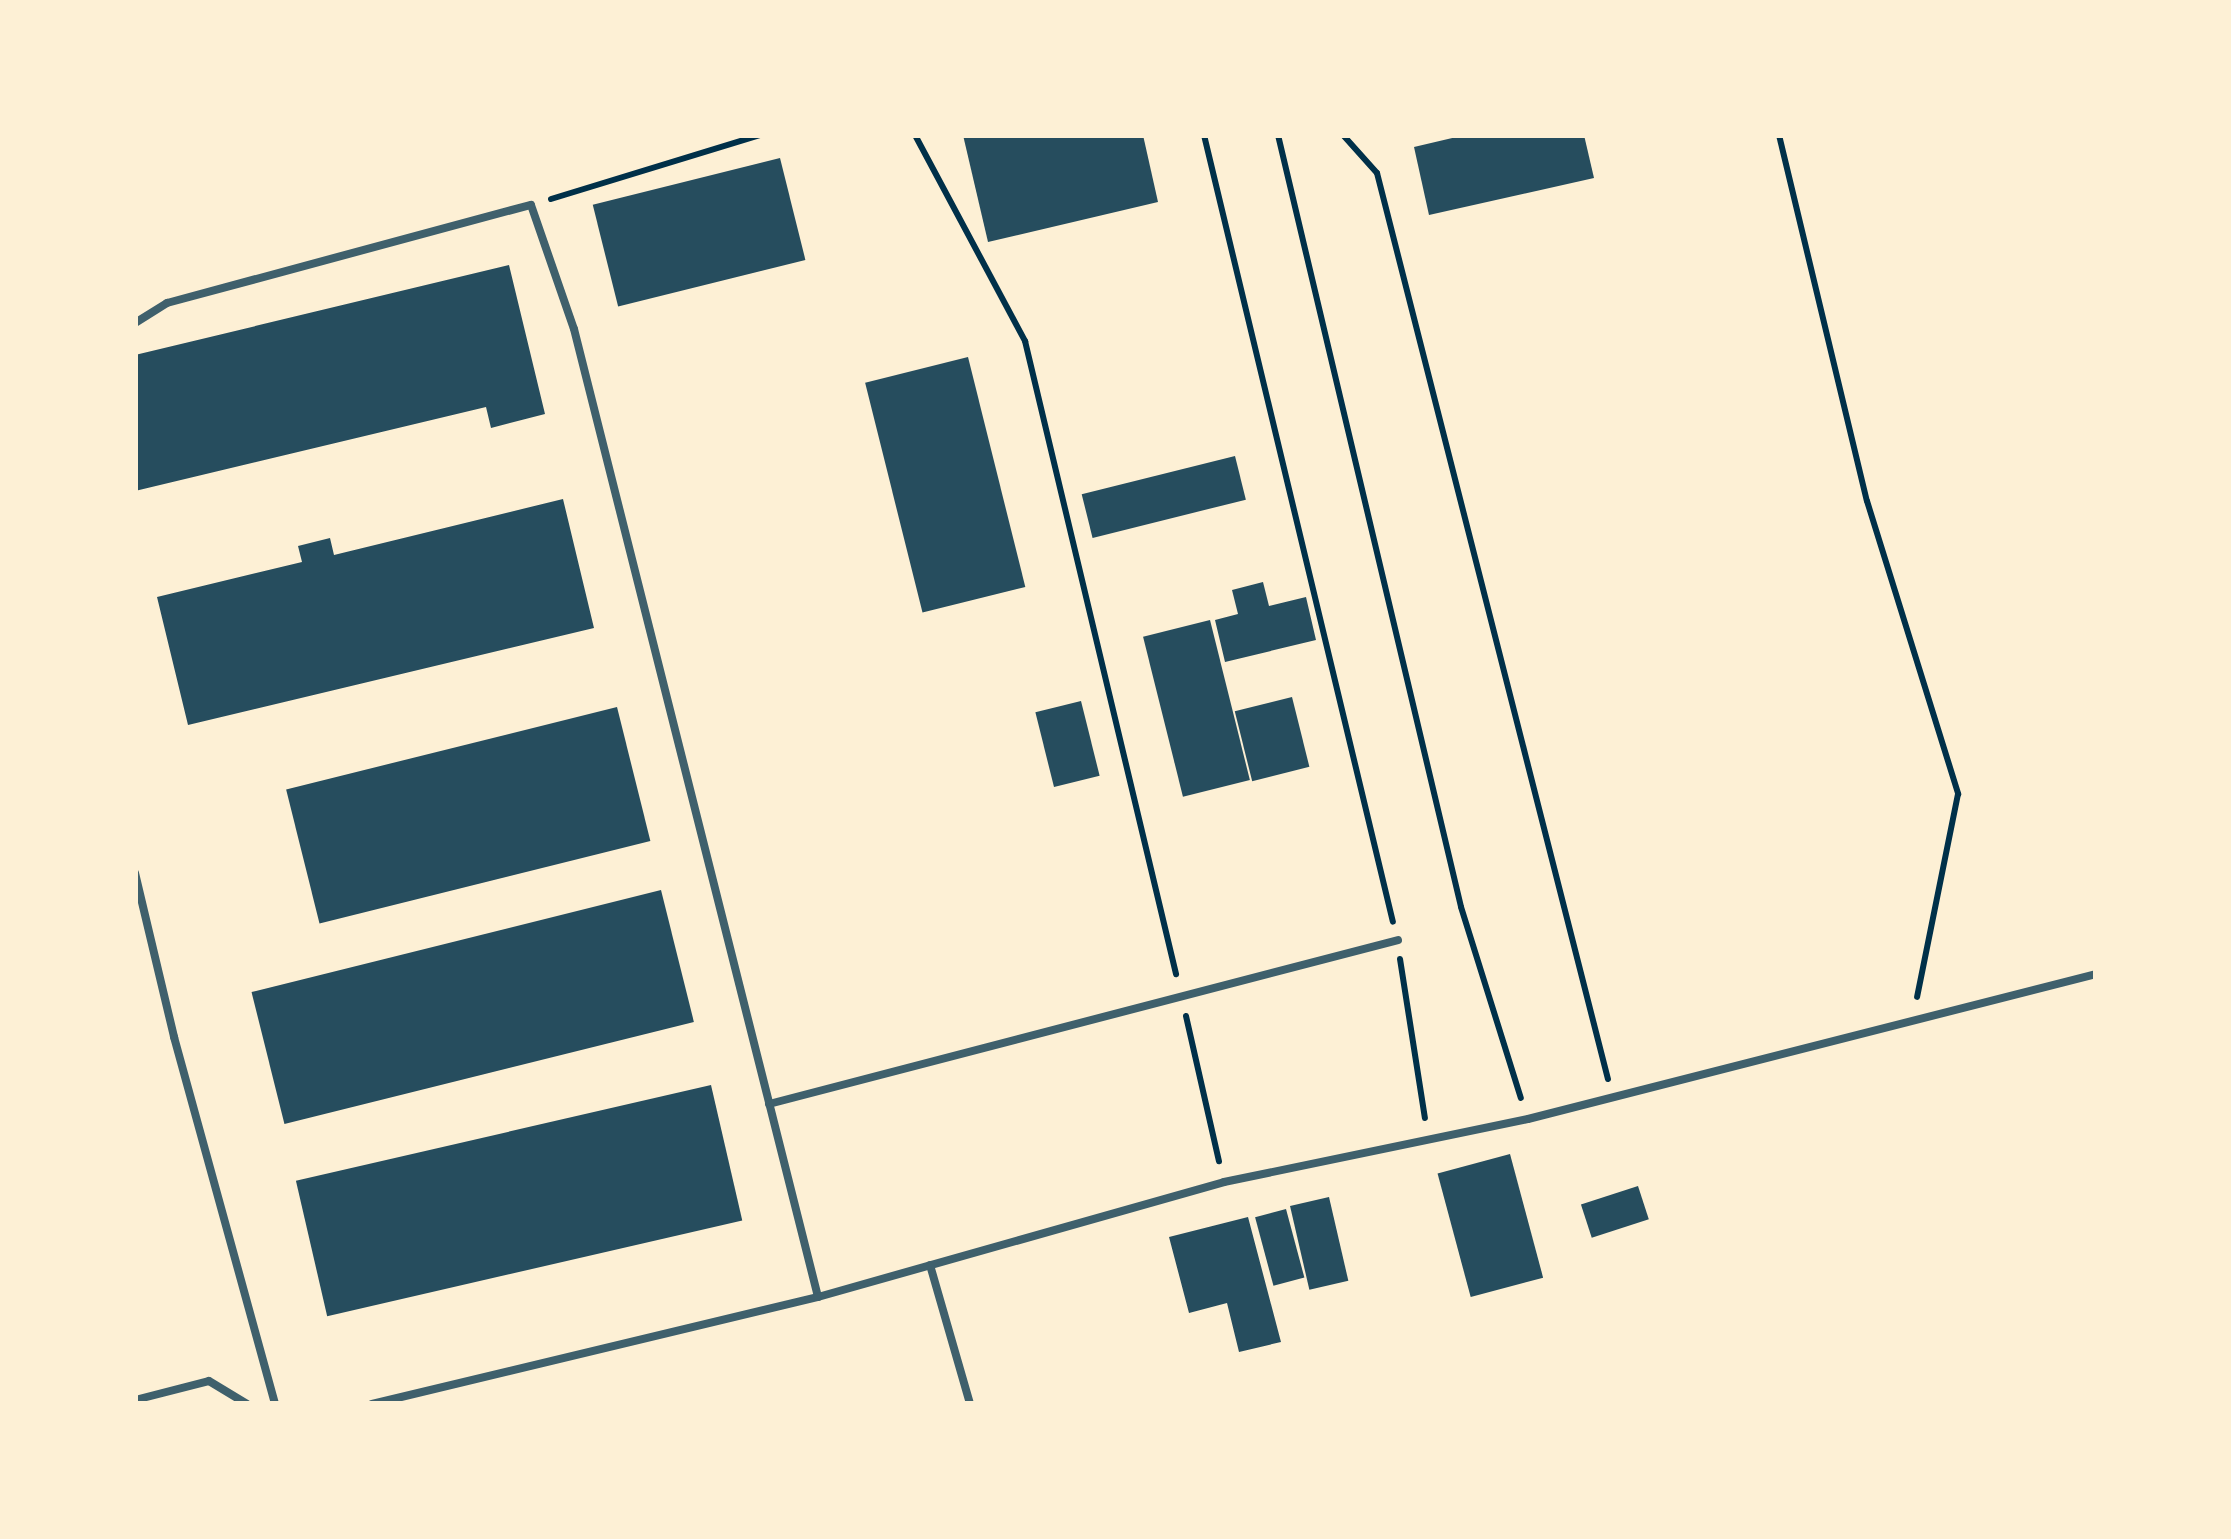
<!DOCTYPE html>
<html>
<head>
<meta charset="utf-8">
<style>
  body { margin:0 }
  #map { position:relative; width:2231px; height:1539px; overflow:hidden; background:#fdf0d5; font-family:"Varela Round",sans-serif }
  div>[style] { position:absolute }
  [style*='--x'] { left:calc(var(--x)*1px); top:calc(var(--y)*1px); width:calc(var(--w)*1px); rotate:calc(var(--a)*1deg) }
  .building>* { inset:0; background:#264d5e; transform-origin:0 0 }
  .path>* { height:6px; margin:-3px; padding:0 3px; transform-origin:3px; border-radius:3px; background:#003049 }
  .service>* { height:8px; margin:-4px; padding:0 4px; transform-origin:4px; border-radius:4px; background:#3f606c }
  span { translate:-50% -50%; white-space:nowrap; text-align:center; line-height:1.15; -webkit-text-stroke:9px #fdf0d5; paint-order:stroke }
  .frame { position:absolute; inset:0; border:138px solid #fdf0d5; pointer-events:none }
</style>
</head>
<body>
<div id="map">
  <div class="building">
    <div style="clip-path:polygon(963px 135px,1143px 135px,1158px 202px,988px 242px)"></div>
    <div style="clip-path:polygon(1465px 135px,1584px 135px,1594px 178px,1429px 215px,1414px 147px)"></div>
    <div style="left:780px;top:158px;width:105px;height:193px;rotate:76deg"></div>
    <div style="clip-path:polygon(509px 265px,545px 414px,491px 428px,486px 407px,135px 491px,135px 355px)"></div>
    <div style="left:968px;top:357px;width:237px;height:106px;rotate:76deg"></div>
    <div style="left:1235px;top:456px;width:45px;height:158px;rotate:76deg"></div>
    <div style="clip-path:polygon(563px 499px,594px 628px,188px 725px,157px 597px,302px 562px,298px 546px,330px 538px,334px 555px)"></div>
    <div style="clip-path:polygon(1263px 582px,1269px 606px,1306px 597px,1316px 640px,1225px 662px,1215px 620px,1238px 614px,1232px 590px)"></div>
    <div style="left:1210px;top:620px;width:165px;height:69px;rotate:76deg"></div>
    <div style="left:1292px;top:697px;width:72px;height:59px;rotate:76deg"></div>
    <div style="left:1081px;top:701px;width:77px;height:47px;rotate:76deg"></div>
    <div style="left:617px;top:707px;width:138px;height:341px;rotate:76deg"></div>
    <div style="left:661px;top:890px;width:136px;height:422px;rotate:76deg"></div>
    <div style="left:711px;top:1085px;width:139px;height:426px;rotate:77deg"></div>
    <div style="left:1510px;top:1154px;width:128px;height:75px;rotate:75deg"></div>
    <div style="left:1638px;top:1186px;width:35px;height:60px;rotate:72deg"></div>
    <div style="left:1329px;top:1197px;width:86px;height:40px;rotate:77deg"></div>
    <div style="left:1286px;top:1209px;width:71px;height:32px;rotate:75deg"></div>
    <div style="clip-path:polygon(1248px 1217px,1281px 1342px,1239px 1352px,1227px 1303px,1189px 1313px,1169px 1237px)"></div>
  </div>
  <div class="path">
    <div style="--x:915;--y:135;--w:234;--a:61.9"></div>
    <div style="--x:1025;--y:341;--w:651;--a:76.58"></div>
    <div style="--x:1204;--y:135;--w:809;--a:76.5"></div>
    <div style="--x:1278;--y:135;--w:793;--a:76.66"></div>
    <div style="--x:1461;--y:907;--w:200;--a:72.6"></div>
    <div style="--x:1343;--y:135;--w:51;--a:48.2"></div>
    <div style="--x:1377;--y:173;--w:935;--a:75.7"></div>
    <div style="--x:1779;--y:135;--w:376;--a:76.5"></div>
    <div style="--x:1867;--y:501;--w:307;--a:72.7"></div>
    <div style="--x:1958;--y:794;--w:207;--a:101.4"></div>
    <div style="--x:551;--y:199;--w:219;--a:-17"></div>
    <div style="--x:1400;--y:959;--w:161;--a:81.1"></div>
    <div style="--x:1186;--y:1016;--w:149;--a:77.2"></div>
  </div>
  <div class="service">
    <div style="--x:135;--y:323;--w:38;--a:-32"></div>
    <div style="--x:167;--y:303;--w:377;--a:-15.1"></div>
    <div style="--x:531;--y:205;--w:131;--a:70.9"></div>
    <div style="--x:574;--y:329;--w:998;--a:75.85"></div>
    <div style="--x:135;--y:873;--w:169;--a:76.6"></div>
    <div style="--x:174;--y:1037;--w:381;--a:74.6"></div>
    <div style="--x:769;--y:1104;--w:650;--a:-14.61"></div>
    <div style="--x:930;--y:1265;--w:145;--a:73.9"></div>
    <div style="--x:135;--y:1400;--w:76;--a:-14.4"></div>
    <div style="--x:209;--y:1381;--w:44;--a:31.2"></div>
    <div style="--x:372;--y:1404;--w:459;--a:-13.5"></div>
    <div style="--x:818;--y:1297;--w:422;--a:-15.8"></div>
    <div style="--x:1224;--y:1182;--w:310;--a:-11.7"></div>
    <div style="--x:1528;--y:1119;--w:586;--a:-14.32"></div>
  </div>
  <div class="frame"></div>
</div>
</body>
</html>
